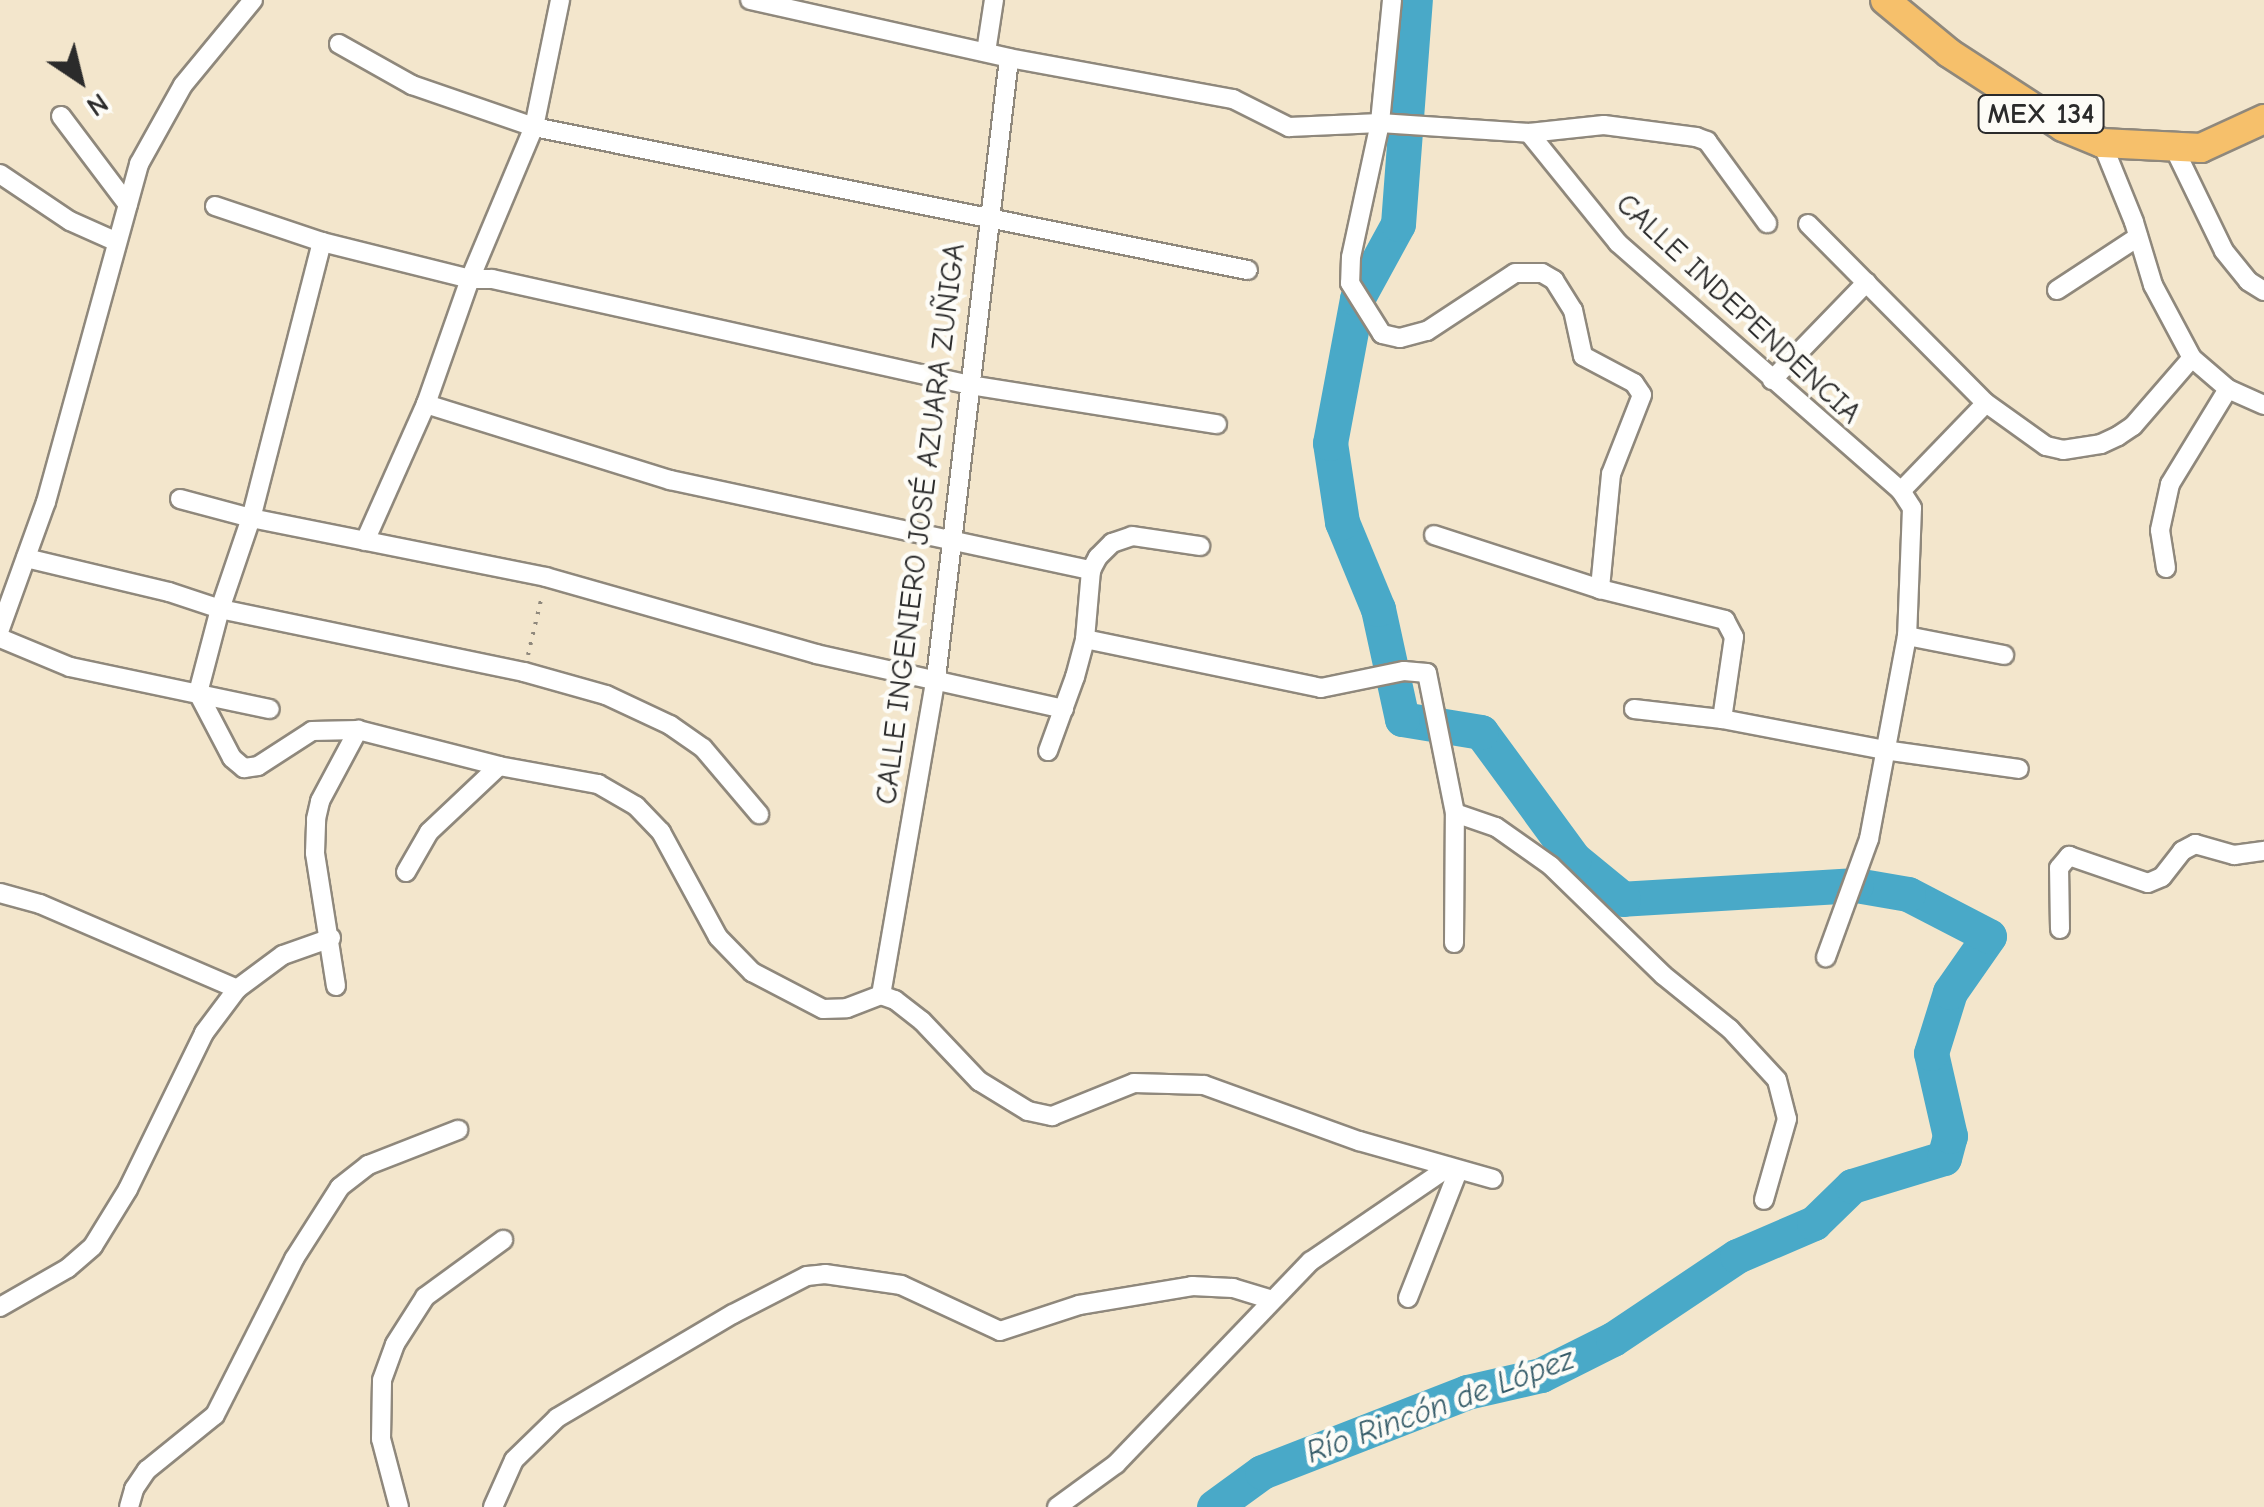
<!DOCTYPE html>
<html>
<head>
<meta charset="utf-8">
<style>
  body { margin:0 }
  #map { position:relative; width:2264px; height:1507px; overflow:hidden; background:#f3e6cc; font-family:"Comic Neue",sans-serif }
  div>[style] { position:absolute }
  [style*='--x'] { left:calc(var(--x)*1px); top:calc(var(--y)*1px); width:calc(var(--w)*1px); rotate:calc(var(--a)*1deg) }
  .river>* { height:35px; margin:-17.5px; padding:0 17.5px; transform-origin:17.5px; border-radius:17.5px; background:#49a9c8 }
  .path>* { height:4px; margin-top:-2px; transform-origin:0; background:repeating-linear-gradient(90deg,#8f887c 0 2.5px,transparent 0 10.5px) }
  .roads { filter:drop-shadow(2px 0 #8f887c) drop-shadow(-2px 0 #8f887c) drop-shadow(0 2px #8f887c) drop-shadow(0 -2px #8f887c) }
  .street>* { height:18px; margin:-9px; padding:0 9px; transform-origin:9px; border-radius:9px; background:#fff }
  .primary>* { height:28px; margin:-14px; padding:0 14px; transform-origin:14px; border-radius:14px; background:#f6c06b }
  span { translate:-50% -50%; white-space:nowrap; text-align:center; line-height:1.15; -webkit-text-stroke:9px #fdfcf7; paint-order:stroke }
  .shield-label span { padding:2px 8px; background:#fdfcf7; border:2px solid; border-radius:8px; -webkit-text-stroke-width:0 }
  .shield-label { font-size:28px; color:#2b2b2b; font-weight:700 }
  .street-label { font-size:30px; color:#2b2b2b }
  .water-label { font-size:32px; color:#375d6a; font-style:italic }
  .north { position:absolute; left:30px; top:30px; width:100px; height:100px; -webkit-text-stroke:8px #fdfcf7; paint-order:stroke; rotate:145deg; font-size:28px; font-weight:700; line-height:40px; text-align:center; color:#2b2b2b }
  .north::after { content:''; display:block; margin:auto; width:35px; height:45px; background:#2b2b2b; clip-path:polygon(50% 0,100% 100%,50% 72%,0 100%) }
</style>
</head>
<body>
<div id="map">
  <div class="river">
    <div style="--x:1214;--y:1507;--w:59;--a:-36.1"></div>
    <div style="--x:1262;--y:1472;--w:220;--a:-21.3"></div>
    <div style="--x:1467;--y:1392;--w:76;--a:-12.9"></div>
    <div style="--x:1541;--y:1375;--w:80;--a:-26.6"></div>
    <div style="--x:1613;--y:1339;--w:149;--a:-33.8"></div>
    <div style="--x:1737;--y:1256;--w:84;--a:-23.2"></div>
    <div style="--x:1814;--y:1223;--w:53;--a:-44.2"></div>
    <div style="--x:1852;--y:1186;--w:96;--a:-16.9"></div>
    <div style="--x:1944;--y:1158;--w:23;--a:-75"></div>
    <div style="--x:1950;--y:1136;--w:85;--a:-102.9"></div>
    <div style="--x:1931;--y:1053;--w:64;--a:-72.7"></div>
    <div style="--x:1950;--y:992;--w:68;--a:-55.1"></div>
    <div style="--x:1989;--y:936;--w:91;--a:-152.6"></div>
    <div style="--x:1908;--y:894;--w:53;--a:-170.2"></div>
    <div style="--x:1856;--y:885;--w:233;--a:176.6"></div>
    <div style="--x:1623;--y:899;--w:63;--a:-140.8"></div>
    <div style="--x:1574;--y:859;--w:157;--a:-126.2"></div>
    <div style="--x:1481;--y:732;--w:80;--a:-170.7"></div>
    <div style="--x:1402;--y:719;--w:113;--a:-102.3"></div>
    <div style="--x:1378;--y:609;--w:94;--a:-112.5"></div>
    <div style="--x:1342;--y:522;--w:80;--a:-98.6"></div>
    <div style="--x:1330;--y:443;--w:147;--a:-79.4"></div>
    <div style="--x:1357;--y:299;--w:85;--a:-61.3"></div>
    <div style="--x:1398;--y:224;--w:225;--a:-85.7"></div>
  </div>
  <div class="path">
    <div style="--x:528;--y:655;--w:61;--a:-76.7"></div>
  </div>
  <div class="roads">
    <div class="street">
      <div style="--x:750;--y:0;--w:265;--a:12.6"></div>
      <div style="--x:1009;--y:58;--w:228;--a:10.4"></div>
      <div style="--x:1233;--y:99;--w:63;--a:26.6"></div>
      <div style="--x:1289;--y:127;--w:91;--a:-2.5"></div>
      <div style="--x:1380;--y:123;--w:149;--a:3.8"></div>
      <div style="--x:1529;--y:133;--w:75;--a:-6.1"></div>
      <div style="--x:1604;--y:125;--w:93;--a:7.4"></div>
      <div style="--x:1696;--y:137;--w:12;--a:20"></div>
      <div style="--x:1707;--y:141;--w:102;--a:53.8"></div>
      <div style="--x:1392;--y:0;--w:124;--a:95.6"></div>
      <div style="--x:1380;--y:123;--w:137;--a:102.2"></div>
      <div style="--x:1351;--y:257;--w:26;--a:92"></div>
      <div style="--x:1350;--y:283;--w:60;--a:57.9"></div>
      <div style="--x:1382;--y:334;--w:18;--a:13"></div>
      <div style="--x:1400;--y:338;--w:28;--a:-15"></div>
      <div style="--x:1427;--y:331;--w:105;--a:-33.4"></div>
      <div style="--x:1515;--y:273;--w:27;--a:0"></div>
      <div style="--x:1542;--y:273;--w:14;--a:30"></div>
      <div style="--x:1554;--y:280;--w:36;--a:58"></div>
      <div style="--x:1573;--y:310;--w:47;--a:77.7"></div>
      <div style="--x:1583;--y:356;--w:58;--a:27.9"></div>
      <div style="--x:1634;--y:383;--w:14;--a:56"></div>
      <div style="--x:1642;--y:395;--w:85;--a:111.4"></div>
      <div style="--x:1611;--y:474;--w:116;--a:95.5"></div>
      <div style="--x:339;--y:44;--w:84;--a:29.3"></div>
      <div style="--x:412;--y:85;--w:129;--a:19"></div>
      <div style="--x:534;--y:127;--w:728;--a:11.33"></div>
      <div style="--x:986;--y:52;--w:53;--a:-81.3"></div>
      <div style="--x:61;--y:116;--w:111;--a:53"></div>
      <div style="--x:1529;--y:133;--w:141;--a:51"></div>
      <div style="--x:1618;--y:243;--w:376;--a:41.2"></div>
      <div style="--x:1901;--y:491;--w:20;--a:57"></div>
      <div style="--x:1912;--y:508;--w:128;--a:92.2"></div>
      <div style="--x:1907;--y:636;--w:207;--a:100.6"></div>
      <div style="--x:1869;--y:839;--w:126;--a:110"></div>
      <div style="--x:2102;--y:143;--w:85;--a:67.9"></div>
      <div style="--x:2134;--y:222;--w:66;--a:73.2"></div>
      <div style="--x:2153;--y:285;--w:83;--a:61.9"></div>
      <div style="--x:2192;--y:358;--w:48;--a:40.7"></div>
      <div style="--x:2228;--y:389;--w:39;--a:24"></div>
      <div style="--x:2174;--y:148;--w:114;--a:64.1"></div>
      <div style="--x:2224;--y:251;--w:38;--a:51"></div>
      <div style="--x:2248;--y:281;--w:19;--a:32"></div>
      <div style="--x:0;--y:174;--w:84;--a:33.9"></div>
      <div style="--x:70;--y:221;--w:51;--a:24.1"></div>
      <div style="--x:215;--y:206;--w:113;--a:18.6"></div>
      <div style="--x:322;--y:242;--w:153;--a:14"></div>
      <div style="--x:470;--y:279;--w:22;--a:0"></div>
      <div style="--x:492;--y:279;--w:490;--a:12.5"></div>
      <div style="--x:970;--y:385;--w:250;--a:9"></div>
      <div style="--x:1808;--y:224;--w:252;--a:45.2"></div>
      <div style="--x:1986;--y:403;--w:74;--a:35.6"></div>
      <div style="--x:2046;--y:446;--w:17;--a:13"></div>
      <div style="--x:2063;--y:450;--w:38;--a:-9"></div>
      <div style="--x:2101;--y:444;--w:19;--a:-25"></div>
      <div style="--x:2118;--y:436;--w:18;--a:-34"></div>
      <div style="--x:2133;--y:426;--w:90;--a:-49.1"></div>
      <div style="--x:322;--y:242;--w:285;--a:104.4"></div>
      <div style="--x:251;--y:518;--w:96;--a:108.8"></div>
      <div style="--x:220;--y:609;--w:87;--a:104.7"></div>
      <div style="--x:198;--y:693;--w:73;--a:62.4"></div>
      <div style="--x:232;--y:758;--w:16;--a:40"></div>
      <div style="--x:244;--y:768;--w:14;--a:-8"></div>
      <div style="--x:258;--y:766;--w:64;--a:-32.9"></div>
      <div style="--x:312;--y:731;--w:46;--a:-1.2"></div>
      <div style="--x:358;--y:730;--w:146;--a:14.3"></div>
      <div style="--x:499;--y:766;--w:101;--a:10.3"></div>
      <div style="--x:598;--y:784;--w:44;--a:30.1"></div>
      <div style="--x:636;--y:806;--w:36;--a:46"></div>
      <div style="--x:661;--y:832;--w:119;--a:61.5"></div>
      <div style="--x:718;--y:937;--w:49;--a:45.8"></div>
      <div style="--x:752;--y:972;--w:80;--a:27.5"></div>
      <div style="--x:823;--y:1009;--w:24;--a:-2"></div>
      <div style="--x:847;--y:1008;--w:36;--a:-21"></div>
      <div style="--x:881;--y:995;--w:15;--a:20"></div>
      <div style="--x:895;--y:1000;--w:34;--a:38"></div>
      <div style="--x:922;--y:1021;--w:83;--a:46.5"></div>
      <div style="--x:979;--y:1081;--w:57;--a:31.5"></div>
      <div style="--x:1028;--y:1111;--w:25;--a:12"></div>
      <div style="--x:1052;--y:1116;--w:88;--a:-21.9"></div>
      <div style="--x:1134;--y:1083;--w:70;--a:1.6"></div>
      <div style="--x:1204;--y:1085;--w:165;--a:19.9"></div>
      <div style="--x:1359;--y:1141;--w:139;--a:15.8"></div>
      <div style="--x:2057;--y:290;--w:97;--a:-33.2"></div>
      <div style="--x:1772;--y:380;--w:136;--a:-45.9"></div>
      <div style="--x:426;--y:404;--w:256;--a:17.3"></div>
      <div style="--x:670;--y:480;--w:431;--a:12.1"></div>
      <div style="--x:1901;--y:491;--w:122;--a:-46"></div>
      <div style="--x:180;--y:499;--w:73;--a:15"></div>
      <div style="--x:251;--y:518;--w:301;--a:11.3"></div>
      <div style="--x:546;--y:577;--w:281;--a:15.9"></div>
      <div style="--x:816;--y:654;--w:254;--a:12.5"></div>
      <div style="--x:1434;--y:535;--w:175;--a:18"></div>
      <div style="--x:1600;--y:589;--w:129;--a:13.9"></div>
      <div style="--x:1725;--y:620;--w:19;--a:62"></div>
      <div style="--x:1734;--y:637;--w:83;--a:98.3"></div>
      <div style="--x:365;--y:541;--w:150;--a:-66"></div>
      <div style="--x:426;--y:404;--w:133;--a:-70.6"></div>
      <div style="--x:470;--y:279;--w:165;--a:-67.2"></div>
      <div style="--x:534;--y:127;--w:130;--a:-78.4"></div>
      <div style="--x:26;--y:558;--w:147;--a:13.4"></div>
      <div style="--x:169;--y:592;--w:54;--a:18.4"></div>
      <div style="--x:220;--y:609;--w:310;--a:11.7"></div>
      <div style="--x:524;--y:672;--w:85;--a:15.7"></div>
      <div style="--x:606;--y:695;--w:71;--a:25.1"></div>
      <div style="--x:670;--y:725;--w:40;--a:34.9"></div>
      <div style="--x:703;--y:748;--w:87;--a:49.7"></div>
      <div style="--x:2166;--y:568;--w:38;--a:-99"></div>
      <div style="--x:2160;--y:530;--w:47;--a:-77.7"></div>
      <div style="--x:2170;--y:484;--w:111;--a:-58.6"></div>
      <div style="--x:0;--y:629;--w:135;--a:-70.1"></div>
      <div style="--x:46;--y:502;--w:351;--a:-74.6"></div>
      <div style="--x:139;--y:164;--w:90;--a:-60.9"></div>
      <div style="--x:183;--y:85;--w:110;--a:-50.5"></div>
      <div style="--x:1907;--y:636;--w:99;--a:11.1"></div>
      <div style="--x:0;--y:638;--w:76;--a:22.5"></div>
      <div style="--x:70;--y:667;--w:204;--a:11.9"></div>
      <div style="--x:1085;--y:639;--w:241;--a:11.7"></div>
      <div style="--x:1321;--y:688;--w:85;--a:-11.6"></div>
      <div style="--x:1404;--y:671;--w:23;--a:5"></div>
      <div style="--x:1427;--y:673;--w:143;--a:78.7"></div>
      <div style="--x:1455;--y:813;--w:43;--a:18.9"></div>
      <div style="--x:1496;--y:827;--w:67;--a:35.3"></div>
      <div style="--x:1551;--y:866;--w:156;--a:44.2"></div>
      <div style="--x:1663;--y:975;--w:86;--a:38.9"></div>
      <div style="--x:1730;--y:1029;--w:69;--a:47.3"></div>
      <div style="--x:1777;--y:1080;--w:40;--a:75.6"></div>
      <div style="--x:1787;--y:1119;--w:84;--a:105.9"></div>
      <div style="--x:1634;--y:709;--w:89;--a:6.5"></div>
      <div style="--x:1722;--y:719;--w:165;--a:10.8"></div>
      <div style="--x:1884;--y:750;--w:136;--a:8"></div>
      <div style="--x:1048;--y:751;--w:79;--a:-70"></div>
      <div style="--x:1075;--y:677;--w:39;--a:-75"></div>
      <div style="--x:1085;--y:639;--w:69;--a:-85"></div>
      <div style="--x:1091;--y:570;--w:15;--a:-62"></div>
      <div style="--x:1098;--y:557;--w:20;--a:-45"></div>
      <div style="--x:1112;--y:543;--w:21;--a:-19"></div>
      <div style="--x:1132;--y:536;--w:69;--a:8.4"></div>
      <div style="--x:406;--y:872;--w:46;--a:-60.1"></div>
      <div style="--x:429;--y:832;--w:96;--a:-43.3"></div>
      <div style="--x:0;--y:893;--w:41;--a:15.4"></div>
      <div style="--x:40;--y:904;--w:215;--a:23.3"></div>
      <div style="--x:2060;--y:929;--w:61;--a:-90.9"></div>
      <div style="--x:2059;--y:868;--w:16;--a:-50"></div>
      <div style="--x:2069;--y:856;--w:83;--a:18.9"></div>
      <div style="--x:2148;--y:883;--w:15;--a:-23"></div>
      <div style="--x:2162;--y:877;--w:33;--a:-52"></div>
      <div style="--x:2182;--y:851;--w:15;--a:-28"></div>
      <div style="--x:2195;--y:844;--w:41;--a:15.8"></div>
      <div style="--x:2234;--y:855;--w:30;--a:-8"></div>
      <div style="--x:1454;--y:943;--w:130;--a:-89.6"></div>
      <div style="--x:336;--y:986;--w:135;--a:-99"></div>
      <div style="--x:315;--y:853;--w:34;--a:-88"></div>
      <div style="--x:316;--y:819;--w:18;--a:-77"></div>
      <div style="--x:320;--y:801;--w:81;--a:-61.8"></div>
      <div style="--x:881;--y:995;--w:322;--a:-80.2"></div>
      <div style="--x:936;--y:678;--w:624;--a:-83.28"></div>
      <div style="--x:1408;--y:1298;--w:136;--a:-68.5"></div>
      <div style="--x:0;--y:1307;--w:78;--a:-29.8"></div>
      <div style="--x:68;--y:1268;--w:33;--a:-41"></div>
      <div style="--x:93;--y:1246;--w:67;--a:-58.4"></div>
      <div style="--x:128;--y:1189;--w:174;--a:-64"></div>
      <div style="--x:204;--y:1033;--w:55;--a:-53.1"></div>
      <div style="--x:237;--y:989;--w:57;--a:-36.5"></div>
      <div style="--x:283;--y:955;--w:51;--a:-19.5"></div>
      <div style="--x:129;--y:1507;--w:19;--a:-74"></div>
      <div style="--x:134;--y:1489;--w:23;--a:-56"></div>
      <div style="--x:147;--y:1470;--w:87;--a:-39"></div>
      <div style="--x:215;--y:1415;--w:175;--a:-63.1"></div>
      <div style="--x:294;--y:1259;--w:85;--a:-57.4"></div>
      <div style="--x:340;--y:1187;--w:36;--a:-38"></div>
      <div style="--x:368;--y:1165;--w:97;--a:-21.3"></div>
      <div style="--x:399;--y:1507;--w:70;--a:-104.8"></div>
      <div style="--x:381;--y:1439;--w:59;--a:-89"></div>
      <div style="--x:382;--y:1380;--w:38;--a:-70"></div>
      <div style="--x:395;--y:1344;--w:56;--a:-57.4"></div>
      <div style="--x:425;--y:1297;--w:97;--a:-36.2"></div>
      <div style="--x:493;--y:1507;--w:51;--a:-65.9"></div>
      <div style="--x:514;--y:1460;--w:60;--a:-44.3"></div>
      <div style="--x:557;--y:1418;--w:204;--a:-30.6"></div>
      <div style="--x:733;--y:1314;--w:83;--a:-27.2"></div>
      <div style="--x:807;--y:1276;--w:18;--a:-6"></div>
      <div style="--x:825;--y:1274;--w:77;--a:8.2"></div>
      <div style="--x:901;--y:1285;--w:109;--a:24.9"></div>
      <div style="--x:1000;--y:1331;--w:83;--a:-18.2"></div>
      <div style="--x:1079;--y:1305;--w:115;--a:-9.5"></div>
      <div style="--x:1192;--y:1286;--w:41;--a:2.8"></div>
      <div style="--x:1233;--y:1288;--w:39;--a:17"></div>
      <div style="--x:1057;--y:1507;--w:73;--a:-36.1"></div>
      <div style="--x:1116;--y:1464;--w:281;--a:-46.2"></div>
      <div style="--x:1311;--y:1261;--w:167;--a:-34.3"></div>
    </div>
    <div class="primary">
      <div style="--x:1885;--y:0;--w:83;--a:39.6"></div>
      <div style="--x:1949;--y:53;--w:136;--a:33"></div>
      <div style="--x:2063;--y:127;--w:42;--a:22.3"></div>
      <div style="--x:2102;--y:143;--w:99;--a:2.9"></div>
      <div style="--x:2201;--y:148;--w:69;--a:-24.7"></div>
    </div>
  </div>
  <div class="shield-label">
    <span style="left:2041px;top:114px">MEX 134</span>
  </div>
  <div class="street-label">
    <span style="left:1738px;top:309px;rotate:43deg">CALLE INDEPENDENCIA</span>
    <span style="left:921px;top:524px;rotate:-83deg">CALLE INGENIERO JOSÉ AZUARA ZUÑIGA</span>
  </div>
  <div class="water-label">
    <span style="left:1440px;top:1406px;rotate:-20deg">Río Rincón de López</span>
  </div>
  <div class="north">N</div>
</div>
</body>
</html>
